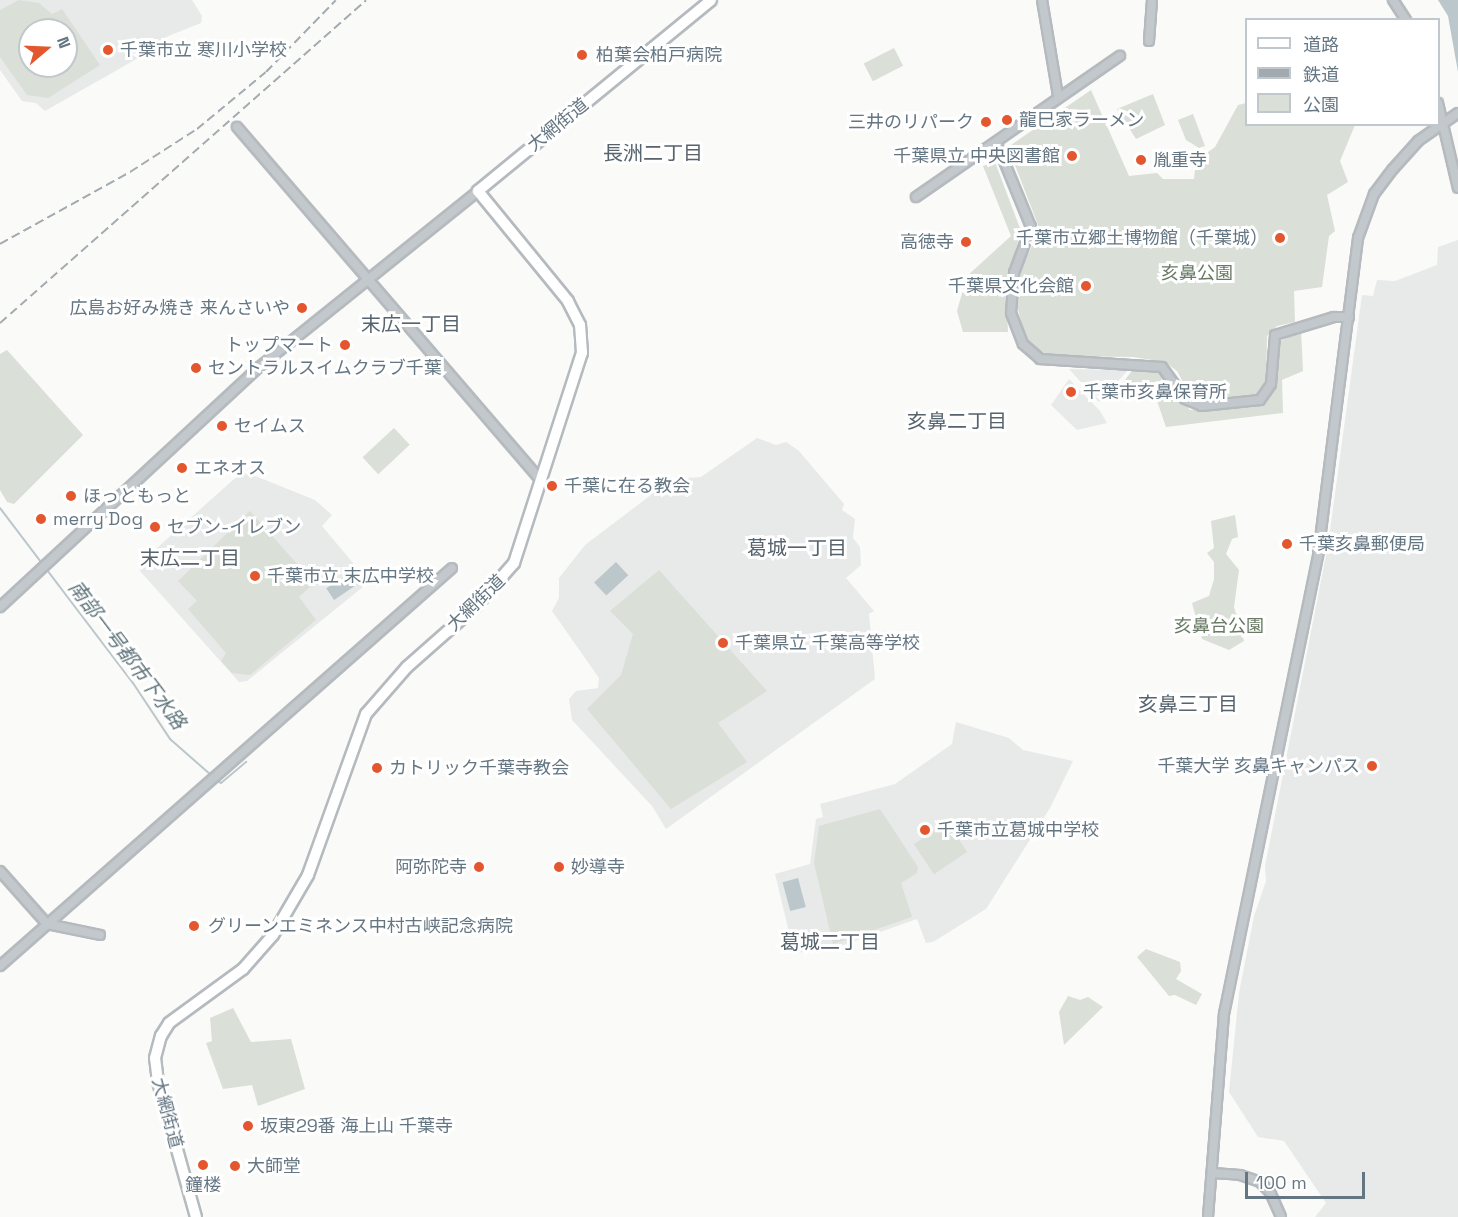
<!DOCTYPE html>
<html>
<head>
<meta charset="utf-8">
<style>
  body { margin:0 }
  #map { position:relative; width:1458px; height:1217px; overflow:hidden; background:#fafaf8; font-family:"Space Grotesk","Noto Sans JP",sans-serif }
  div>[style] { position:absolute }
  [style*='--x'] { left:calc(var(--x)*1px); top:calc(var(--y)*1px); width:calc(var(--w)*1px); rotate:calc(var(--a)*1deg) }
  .built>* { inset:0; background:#e8e9e9 }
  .green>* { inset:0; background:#dadfd7; transform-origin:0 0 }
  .water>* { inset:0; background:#bbc7cb; transform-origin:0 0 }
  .stream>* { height:2px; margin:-1px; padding:0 1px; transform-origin:1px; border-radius:1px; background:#bbc7cb }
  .roads { filter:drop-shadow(2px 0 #b5babe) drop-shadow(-2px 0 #b5babe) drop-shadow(0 2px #b5babe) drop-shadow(0 -2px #b5babe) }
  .minor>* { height:8px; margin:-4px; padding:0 4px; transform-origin:4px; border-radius:4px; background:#c3c8cc }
  .major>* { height:10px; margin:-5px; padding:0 5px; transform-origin:5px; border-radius:5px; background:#fff }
  .rail>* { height:2px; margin-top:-1px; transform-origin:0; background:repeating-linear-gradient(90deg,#a2aab0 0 9px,transparent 0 13.5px) }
  .dots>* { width:16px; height:16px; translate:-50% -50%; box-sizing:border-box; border:3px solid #fff; border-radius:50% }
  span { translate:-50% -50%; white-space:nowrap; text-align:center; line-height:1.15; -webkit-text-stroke:6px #fff; paint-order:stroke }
  .poi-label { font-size:18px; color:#657683 }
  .left { translate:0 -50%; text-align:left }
  .right { translate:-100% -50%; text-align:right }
  .street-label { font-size:18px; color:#657683 }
  .park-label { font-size:18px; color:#687a64 }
  .neighbourhood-label { font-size:20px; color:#57646e }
  .water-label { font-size:20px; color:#60757c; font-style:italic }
  .legend { position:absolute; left:1245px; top:18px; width:195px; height:108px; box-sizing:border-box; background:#fff; border:2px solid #c1c8cd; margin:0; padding:8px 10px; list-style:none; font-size:18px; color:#657683 }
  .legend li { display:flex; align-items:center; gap:12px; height:30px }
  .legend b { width:30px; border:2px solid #c1c8cd }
  .north { position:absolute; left:18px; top:18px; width:60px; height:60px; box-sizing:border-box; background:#fff; border:2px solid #c1c8cd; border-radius:50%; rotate:71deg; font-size:16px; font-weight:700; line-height:24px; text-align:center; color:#657683 }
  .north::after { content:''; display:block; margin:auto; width:21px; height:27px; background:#e4572e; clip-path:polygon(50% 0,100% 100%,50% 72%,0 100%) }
  .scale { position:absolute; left:1245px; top:1172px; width:120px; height:27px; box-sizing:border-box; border:3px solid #657683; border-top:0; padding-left:8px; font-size:18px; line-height:21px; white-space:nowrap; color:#657683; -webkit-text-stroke:4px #fff; paint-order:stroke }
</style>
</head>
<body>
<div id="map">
  <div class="built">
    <div style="clip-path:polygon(evenodd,0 0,192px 0,202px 16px,201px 23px,166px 37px,140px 57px,45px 111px,36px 103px,22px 101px,0 70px,0 0,30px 30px,66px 30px,66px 66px,30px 66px,30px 30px)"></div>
    <div style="clip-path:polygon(1458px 240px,1458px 1217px,1315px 1217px,1326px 1203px,1284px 1141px,1258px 1137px,1229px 1092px,1239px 993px,1254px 916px,1266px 881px,1265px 866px,1328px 545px,1362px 295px,1373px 296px,1377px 280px,1395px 281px,1437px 265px,1438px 247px)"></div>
    <div style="clip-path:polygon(1069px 369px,1128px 370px,1099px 402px)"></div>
    <div style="clip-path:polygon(1069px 379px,1100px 411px,1107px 423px,1077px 430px,1051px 405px)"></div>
    <div style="clip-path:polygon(757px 438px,776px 445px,786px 442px,799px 451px,844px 504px,842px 510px,855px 519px,853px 538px,860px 547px,861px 565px,846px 578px,874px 611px,869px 614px,875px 679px,666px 829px,652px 806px,572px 720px,569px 699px,576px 691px,598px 688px,599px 678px,552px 611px,559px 598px,559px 578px,585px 545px,672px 479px,701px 477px)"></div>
    <div style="clip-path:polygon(243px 471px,315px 500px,332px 515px,322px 526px,369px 582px,247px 681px,239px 682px,140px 571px,139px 564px)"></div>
    <div style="clip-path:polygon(956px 722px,1009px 738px,1023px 750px,1073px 761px,1050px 808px,986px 909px,933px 942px,926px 943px,917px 919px,832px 949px,794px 953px,775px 874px,810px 864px,816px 819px,823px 817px,820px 804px,895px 784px,952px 744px)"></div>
  </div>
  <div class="green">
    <div style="clip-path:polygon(evenodd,19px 0,39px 3px,52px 14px,62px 9px,100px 65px,48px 98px,27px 95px,0 57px,0 10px,19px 0,30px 30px,66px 30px,66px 66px,30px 66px,30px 30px)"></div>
    <div style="left:894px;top:48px;width:20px;height:34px;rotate:63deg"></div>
    <div style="clip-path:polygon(1091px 90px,1129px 176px,1157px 173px,1163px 179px,1194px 179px,1196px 161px,1215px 147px,1238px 105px,1246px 103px,1246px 124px,1355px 125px,1340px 161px,1348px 182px,1327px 195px,1335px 231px,1329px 236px,1322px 287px,1294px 291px,1295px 322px,1277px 326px,1267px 336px,1266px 384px,1258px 396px,1198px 400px,1191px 397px,1177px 371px,1165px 362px,1133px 357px,1051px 356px,1030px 346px,1024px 335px,1014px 292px,1018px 274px,1040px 230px,1008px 147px)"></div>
    <div style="clip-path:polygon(1153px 94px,1165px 125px,1136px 139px,1117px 109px)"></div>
    <div style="clip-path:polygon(1193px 114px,1205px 146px,1199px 148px,1186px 140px,1178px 120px)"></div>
    <div style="clip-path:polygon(995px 162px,1021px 231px,1006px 285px,1008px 332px,963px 332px,957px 311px,967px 276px,1011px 236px,983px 166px)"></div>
    <div style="clip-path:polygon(1301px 330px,1303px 371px,1282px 380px,1283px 413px,1166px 427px,1156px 398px,1122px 384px,1134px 368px,1159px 371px,1190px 410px,1257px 405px,1277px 378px,1277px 343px)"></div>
    <div style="clip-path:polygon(7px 350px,83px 435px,14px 504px,7px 502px,0 490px,0 354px)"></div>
    <div style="left:394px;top:428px;width:23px;height:43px;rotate:47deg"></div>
    <div style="clip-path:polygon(250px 511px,314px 583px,299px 597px,316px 620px,250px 675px,232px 673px,221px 661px,226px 653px,188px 609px,197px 601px,178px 581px)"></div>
    <div style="clip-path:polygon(1235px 515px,1238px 537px,1232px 539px,1226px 554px,1239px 570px,1234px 607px,1244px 641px,1229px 650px,1202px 639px,1192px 603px,1209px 596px,1214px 579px,1214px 562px,1207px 553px,1214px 548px,1211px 521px)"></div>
    <div style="clip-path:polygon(659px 570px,767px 691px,718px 723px,747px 762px,671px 809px,587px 709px,621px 675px,633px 634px,610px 611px)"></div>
    <div style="clip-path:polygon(880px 809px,918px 867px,917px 873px,901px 883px,912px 917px,833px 944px,814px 863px,819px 826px)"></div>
    <div style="left:947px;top:822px;width:36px;height:40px;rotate:56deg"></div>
    <div style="clip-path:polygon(1146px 949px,1180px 962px,1181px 971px,1176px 979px,1202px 994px,1196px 1005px,1175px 995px,1169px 996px,1137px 957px)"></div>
    <div style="clip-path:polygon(1068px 996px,1080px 1000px,1088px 997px,1103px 1007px,1064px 1045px,1059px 1012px)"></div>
    <div style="clip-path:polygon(233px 1008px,251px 1042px,291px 1039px,305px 1089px,258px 1106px,252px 1085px,223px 1089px,206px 1043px,212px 1041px,210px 1018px)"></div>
  </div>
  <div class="water">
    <div style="clip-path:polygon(1438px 0,1458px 0,1458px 72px,1448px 16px)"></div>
    <div style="left:616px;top:562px;width:18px;height:30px;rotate:47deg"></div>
    <div style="left:352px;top:571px;width:14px;height:31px;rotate:56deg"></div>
    <div style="left:798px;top:878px;width:30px;height:16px;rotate:75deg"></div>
  </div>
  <div class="stream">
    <div style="--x:0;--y:508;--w:220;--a:52.8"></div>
    <div style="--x:133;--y:683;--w:67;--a:56.5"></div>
    <div style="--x:170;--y:739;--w:55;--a:41.3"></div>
    <div style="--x:215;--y:779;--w:7;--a:34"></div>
    <div style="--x:221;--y:783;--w:33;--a:-40"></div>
  </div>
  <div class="roads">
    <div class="minor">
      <div style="--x:1042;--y:0;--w:97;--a:80.5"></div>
      <div style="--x:1393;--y:0;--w:24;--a:57"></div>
      <div style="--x:1149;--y:41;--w:41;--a:-85.8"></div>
      <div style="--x:1438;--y:103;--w:87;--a:76.8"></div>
      <div style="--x:237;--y:127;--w:468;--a:49.3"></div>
      <div style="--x:997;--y:144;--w:90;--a:67.7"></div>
      <div style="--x:1031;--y:227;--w:49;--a:110.3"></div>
      <div style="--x:1014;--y:273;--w:40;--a:94.3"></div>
      <div style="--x:1011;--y:313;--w:33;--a:69"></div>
      <div style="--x:1023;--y:344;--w:23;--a:41"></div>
      <div style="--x:1040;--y:359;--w:122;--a:3.8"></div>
      <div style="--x:1162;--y:367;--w:39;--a:54"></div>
      <div style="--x:1185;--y:399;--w:18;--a:22"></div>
      <div style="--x:1202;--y:406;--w:58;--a:-5.9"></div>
      <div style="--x:1260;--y:400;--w:19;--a:-55"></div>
      <div style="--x:1271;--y:384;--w:49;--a:-85.3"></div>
      <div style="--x:1275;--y:335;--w:62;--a:-17"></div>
      <div style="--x:1334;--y:317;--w:15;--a:0"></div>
      <div style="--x:916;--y:197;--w:248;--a:-34.7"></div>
      <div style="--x:0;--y:607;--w:352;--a:-42.8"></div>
      <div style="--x:258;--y:368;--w:282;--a:-38.8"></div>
      <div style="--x:0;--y:871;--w:71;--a:48.4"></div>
      <div style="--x:47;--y:924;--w:54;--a:11.7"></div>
      <div style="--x:0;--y:966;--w:602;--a:-41.36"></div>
      <div style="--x:1213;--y:1173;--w:27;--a:4"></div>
      <div style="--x:1240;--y:1175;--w:21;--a:19"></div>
      <div style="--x:1260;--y:1182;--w:14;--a:45"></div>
      <div style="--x:1270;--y:1192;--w:27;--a:66"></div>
      <div style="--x:1208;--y:1217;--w:204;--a:-85.5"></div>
      <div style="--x:1224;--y:1014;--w:469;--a:-78.4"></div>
      <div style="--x:1318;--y:555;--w:320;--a:-82.8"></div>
      <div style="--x:1358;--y:238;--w:47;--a:-70"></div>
      <div style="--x:1374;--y:194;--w:31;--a:-53"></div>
      <div style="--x:1393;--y:169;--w:38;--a:-48"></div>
      <div style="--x:1418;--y:141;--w:49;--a:-35"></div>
    </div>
    <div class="major">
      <div style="--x:196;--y:1217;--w:140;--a:-105.7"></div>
      <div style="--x:158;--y:1082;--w:24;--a:-97"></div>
      <div style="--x:155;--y:1058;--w:23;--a:-75"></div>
      <div style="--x:161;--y:1036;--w:15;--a:-58"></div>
      <div style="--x:169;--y:1023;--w:92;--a:-36.1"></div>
      <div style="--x:243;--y:969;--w:45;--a:-48.6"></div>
      <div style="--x:273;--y:935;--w:69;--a:-59.7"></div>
      <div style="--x:308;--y:875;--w:171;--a:-70.2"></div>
      <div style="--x:366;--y:714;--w:62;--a:-48.9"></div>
      <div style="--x:407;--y:667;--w:91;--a:-41.4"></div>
      <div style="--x:475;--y:607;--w:59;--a:-48.4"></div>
      <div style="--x:514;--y:563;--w:221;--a:-72.1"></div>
      <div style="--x:582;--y:353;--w:28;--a:-94"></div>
      <div style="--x:580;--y:325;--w:27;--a:-117"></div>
      <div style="--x:568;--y:301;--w:142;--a:-129.3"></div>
      <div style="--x:478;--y:191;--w:301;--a:-39.3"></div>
    </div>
  </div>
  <div class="rail">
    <div style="--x:0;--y:244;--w:149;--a:-29"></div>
    <div style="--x:130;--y:172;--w:80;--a:-32.7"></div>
    <div style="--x:197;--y:129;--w:89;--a:-39.6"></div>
    <div style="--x:266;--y:72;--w:100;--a:-45.8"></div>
    <div style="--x:0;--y:323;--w:488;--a:-41.4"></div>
  </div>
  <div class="dots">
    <div style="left:108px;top:50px;background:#e4572e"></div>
    <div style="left:582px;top:55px;background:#e4572e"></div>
    <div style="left:1007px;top:120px;background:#e4572e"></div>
    <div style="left:986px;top:122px;background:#e4572e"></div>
    <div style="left:1072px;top:156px;background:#e4572e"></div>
    <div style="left:1141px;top:160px;background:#e4572e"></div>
    <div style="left:1280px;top:238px;background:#e4572e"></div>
    <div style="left:966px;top:242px;background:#e4572e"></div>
    <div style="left:1086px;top:286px;background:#e4572e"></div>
    <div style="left:302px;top:308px;background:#e4572e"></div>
    <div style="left:345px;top:345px;background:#e4572e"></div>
    <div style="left:196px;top:368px;background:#e4572e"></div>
    <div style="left:1071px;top:392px;background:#e4572e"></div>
    <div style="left:222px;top:426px;background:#e4572e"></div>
    <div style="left:182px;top:468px;background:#e4572e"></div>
    <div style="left:552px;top:486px;background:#e4572e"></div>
    <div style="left:71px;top:496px;background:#e4572e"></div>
    <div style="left:41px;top:519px;background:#e4572e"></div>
    <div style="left:155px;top:527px;background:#e4572e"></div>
    <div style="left:1287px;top:544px;background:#e4572e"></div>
    <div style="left:255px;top:576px;background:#e4572e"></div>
    <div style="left:723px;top:643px;background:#e4572e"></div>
    <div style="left:1372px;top:766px;background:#e4572e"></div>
    <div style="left:377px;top:768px;background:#e4572e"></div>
    <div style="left:925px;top:830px;background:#e4572e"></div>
    <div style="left:479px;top:867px;background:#e4572e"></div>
    <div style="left:559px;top:867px;background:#e4572e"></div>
    <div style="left:194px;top:926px;background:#e4572e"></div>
    <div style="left:248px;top:1126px;background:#e4572e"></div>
    <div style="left:203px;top:1165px;background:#e4572e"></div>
    <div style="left:235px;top:1166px;background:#e4572e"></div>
  </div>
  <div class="poi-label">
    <span class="left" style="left:120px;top:50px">千葉市立 寒川小学校</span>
    <span class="left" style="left:596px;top:55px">柏葉会柏戸病院</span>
    <span class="left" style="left:1019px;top:120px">龍巳家ラーメン</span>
    <span class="right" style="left:974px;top:122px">三井のリパーク</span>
    <span class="right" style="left:1060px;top:156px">千葉県立 中央図書館</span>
    <span class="left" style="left:1153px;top:160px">胤重寺</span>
    <span class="right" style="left:1268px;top:238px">千葉市立郷土博物館（千葉城）</span>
    <span class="right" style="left:954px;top:242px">高徳寺</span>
    <span class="right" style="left:1074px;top:286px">千葉県文化会館</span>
    <span class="right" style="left:290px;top:308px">広島お好み焼き 来んさいや</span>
    <span class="right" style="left:333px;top:345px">トップマート</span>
    <span class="left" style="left:208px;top:368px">セントラルスイムクラブ千葉</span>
    <span class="left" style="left:1083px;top:392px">千葉市亥鼻保育所</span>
    <span class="left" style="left:234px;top:426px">セイムス</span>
    <span class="left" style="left:194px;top:468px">エネオス</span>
    <span class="left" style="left:564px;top:486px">千葉に在る教会</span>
    <span class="left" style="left:83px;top:496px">ほっともっと</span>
    <span class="left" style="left:53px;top:519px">merry Dog</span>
    <span class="left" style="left:167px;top:527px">セブン-イレブン</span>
    <span class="left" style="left:1299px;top:544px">千葉亥鼻郵便局</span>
    <span class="left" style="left:267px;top:576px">千葉市立 末広中学校</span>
    <span class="left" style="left:735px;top:643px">千葉県立 千葉高等学校</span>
    <span class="right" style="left:1360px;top:766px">千葉大学 亥鼻キャンパス</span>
    <span class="left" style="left:389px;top:768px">カトリック千葉寺教会</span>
    <span class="left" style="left:937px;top:830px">千葉市立葛城中学校</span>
    <span class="right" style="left:467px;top:867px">阿弥陀寺</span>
    <span class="left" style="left:571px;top:867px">妙導寺</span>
    <span class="left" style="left:208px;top:926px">グリーンエミネンス中村古峡記念病院</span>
    <span class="left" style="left:260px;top:1126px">坂東29番 海上山 千葉寺</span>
    <span class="left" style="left:247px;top:1166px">大師堂</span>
    <span style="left:203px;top:1185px">鐘楼</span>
  </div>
  <div class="street-label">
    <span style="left:558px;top:125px;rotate:-39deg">大網街道</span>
    <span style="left:476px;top:603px;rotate:-44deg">大網街道</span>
    <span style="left:167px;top:1113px;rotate:75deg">大網街道</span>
  </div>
  <div class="park-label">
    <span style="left:1197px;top:273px">亥鼻公園</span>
    <span style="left:1219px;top:626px">亥鼻台公園</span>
  </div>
  <div class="neighbourhood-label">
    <span style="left:653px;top:153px">長洲二丁目</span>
    <span style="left:411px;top:324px">末広一丁目</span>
    <span style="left:957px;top:421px">亥鼻二丁目</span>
    <span style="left:797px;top:548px">葛城一丁目</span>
    <span style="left:190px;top:558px">末広二丁目</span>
    <span style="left:1188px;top:704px">亥鼻三丁目</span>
    <span style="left:830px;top:942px">葛城二丁目</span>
  </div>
  <div class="water-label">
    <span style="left:127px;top:655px;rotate:53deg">南部一号都市下水路</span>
  </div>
  <ul class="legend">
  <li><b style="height:8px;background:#fff"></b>道路</li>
  <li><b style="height:8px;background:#a2aab0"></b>鉄道</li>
  <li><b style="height:16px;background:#dadfd7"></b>公園</li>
  </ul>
  <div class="north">N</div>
  <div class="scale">100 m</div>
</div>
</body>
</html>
